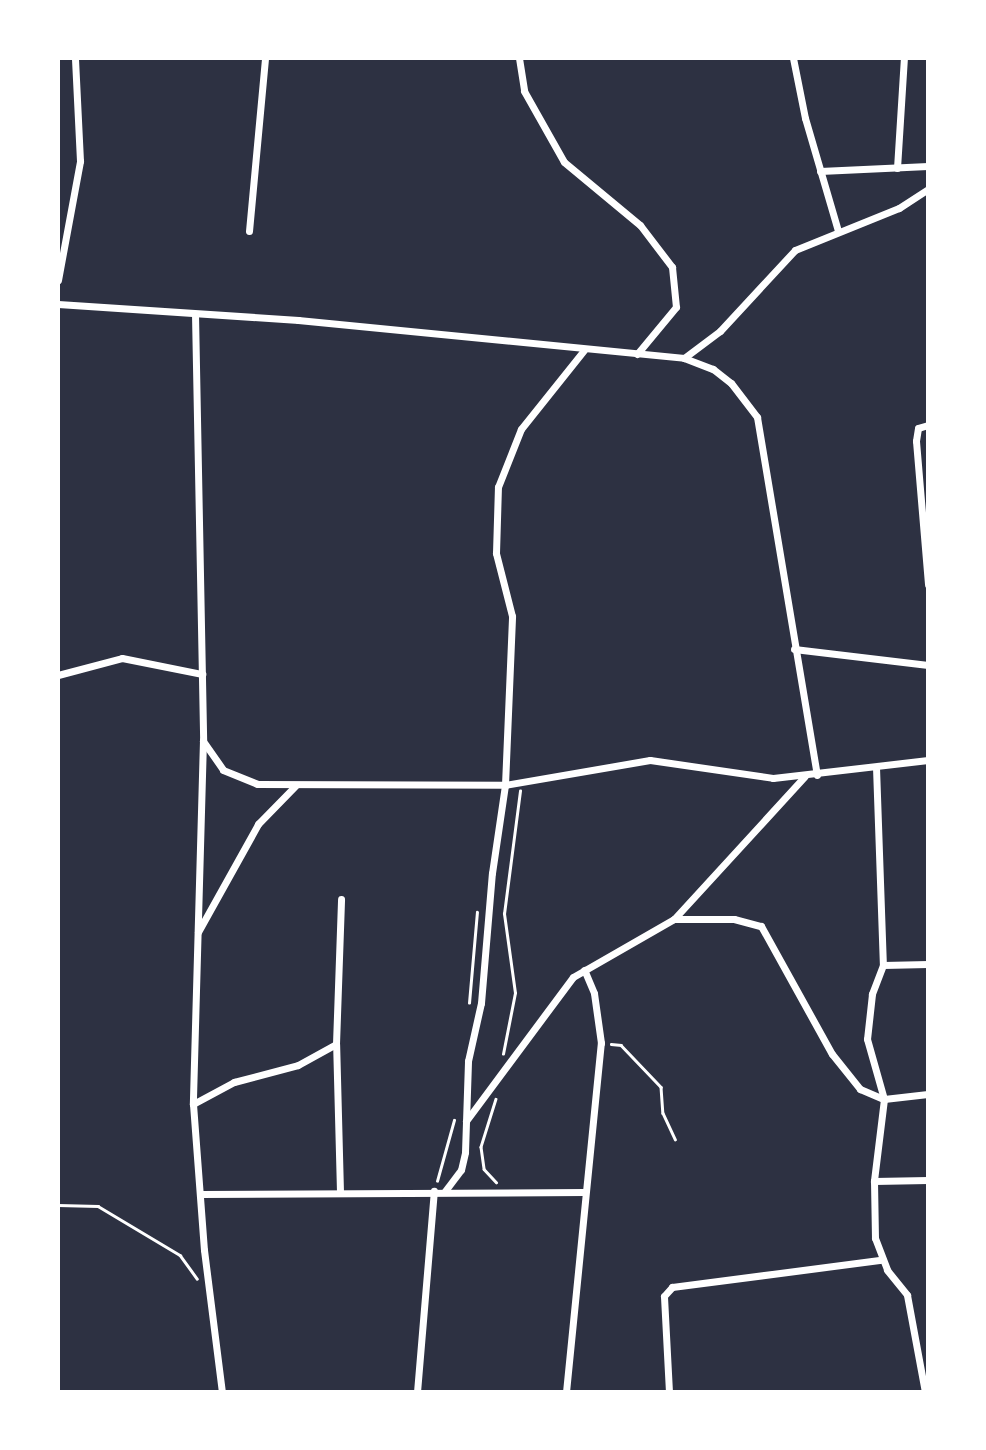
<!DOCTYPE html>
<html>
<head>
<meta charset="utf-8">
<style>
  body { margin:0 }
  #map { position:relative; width:986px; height:1450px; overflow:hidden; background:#2d3142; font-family:"Exo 2",sans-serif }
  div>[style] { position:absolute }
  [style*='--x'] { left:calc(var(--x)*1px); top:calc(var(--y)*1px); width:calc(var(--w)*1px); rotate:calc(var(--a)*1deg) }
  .path>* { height:2.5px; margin:-1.25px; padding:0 1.25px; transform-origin:1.25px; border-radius:1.25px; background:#fff }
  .minor>* { height:7px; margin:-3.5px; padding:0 3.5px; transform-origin:3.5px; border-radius:3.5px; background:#fff }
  span { translate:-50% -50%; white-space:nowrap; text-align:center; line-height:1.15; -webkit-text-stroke:7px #fff; paint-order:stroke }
  .frame { position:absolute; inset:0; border:60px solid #fff; pointer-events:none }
</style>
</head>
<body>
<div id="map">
  <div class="path">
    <div style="--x:469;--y:1003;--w:91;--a:-85"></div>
    <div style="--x:611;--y:1044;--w:10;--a:6"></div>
    <div style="--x:621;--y:1045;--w:58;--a:46.4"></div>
    <div style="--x:661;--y:1087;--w:26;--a:86"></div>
    <div style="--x:663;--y:1113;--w:29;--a:65"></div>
    <div style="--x:503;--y:1054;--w:62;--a:-78.9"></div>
    <div style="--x:515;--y:993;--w:80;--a:-97.9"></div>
    <div style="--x:504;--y:914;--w:124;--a:-82.6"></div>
    <div style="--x:496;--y:1099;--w:50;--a:107.4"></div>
    <div style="--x:481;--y:1147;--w:22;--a:82"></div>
    <div style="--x:484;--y:1169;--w:18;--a:47"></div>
    <div style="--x:437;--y:1181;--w:63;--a:-74.4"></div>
    <div style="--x:58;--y:1205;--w:40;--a:1.4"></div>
    <div style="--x:98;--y:1206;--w:96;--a:30.9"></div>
    <div style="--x:180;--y:1255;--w:29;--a:54"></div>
  </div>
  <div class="minor">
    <div style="--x:519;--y:58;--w:33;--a:81"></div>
    <div style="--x:524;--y:91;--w:81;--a:60.6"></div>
    <div style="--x:564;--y:162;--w:99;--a:39.7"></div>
    <div style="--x:640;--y:225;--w:53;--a:52.7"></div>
    <div style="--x:672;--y:267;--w:40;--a:84.3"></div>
    <div style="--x:676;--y:307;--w:61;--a:129.7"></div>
    <div style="--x:793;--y:58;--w:61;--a:78.7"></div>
    <div style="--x:805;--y:118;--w:118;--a:73.7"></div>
    <div style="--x:897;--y:168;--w:110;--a:-86.4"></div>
    <div style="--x:820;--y:171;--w:108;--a:-2.7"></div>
    <div style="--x:249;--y:231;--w:174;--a:-84.7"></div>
    <div style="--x:58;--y:280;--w:121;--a:-79.5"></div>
    <div style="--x:80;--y:161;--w:103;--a:-92.8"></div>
    <div style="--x:58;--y:304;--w:241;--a:3.8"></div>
    <div style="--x:298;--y:320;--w:388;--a:5.6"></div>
    <div style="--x:684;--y:358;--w:31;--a:21"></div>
    <div style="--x:713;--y:369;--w:23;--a:38"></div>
    <div style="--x:731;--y:383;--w:43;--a:52.6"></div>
    <div style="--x:757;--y:417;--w:363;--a:80.5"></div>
    <div style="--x:195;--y:314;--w:426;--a:88.9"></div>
    <div style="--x:203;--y:740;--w:364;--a:91.6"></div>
    <div style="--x:193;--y:1104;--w:146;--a:85.7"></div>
    <div style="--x:204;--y:1250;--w:143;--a:82.8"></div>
    <div style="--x:684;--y:358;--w:45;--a:-36.9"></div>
    <div style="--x:720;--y:331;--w:110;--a:-47.2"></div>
    <div style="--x:795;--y:250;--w:112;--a:-22"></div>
    <div style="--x:899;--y:208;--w:35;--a:-33"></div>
    <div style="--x:928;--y:425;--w:10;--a:163"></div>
    <div style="--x:918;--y:428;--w:13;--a:99"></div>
    <div style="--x:916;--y:441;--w:144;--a:85.2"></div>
    <div style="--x:794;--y:649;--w:135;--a:6.8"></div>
    <div style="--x:58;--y:675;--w:66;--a:-14.9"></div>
    <div style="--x:122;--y:658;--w:82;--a:11.3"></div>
    <div style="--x:203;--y:741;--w:35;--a:55"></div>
    <div style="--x:223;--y:770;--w:37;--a:22"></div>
    <div style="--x:257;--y:784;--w:248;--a:0.2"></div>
    <div style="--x:505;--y:785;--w:147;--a:-9.8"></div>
    <div style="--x:650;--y:760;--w:124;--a:8.3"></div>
    <div style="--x:773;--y:778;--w:156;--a:-6.6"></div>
    <div style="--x:876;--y:767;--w:198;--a:88"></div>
    <div style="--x:883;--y:965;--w:31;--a:111"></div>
    <div style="--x:872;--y:994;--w:45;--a:96.3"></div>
    <div style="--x:867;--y:1039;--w:62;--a:74.2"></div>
    <div style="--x:884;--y:1099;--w:83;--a:97"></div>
    <div style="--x:874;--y:1181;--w:57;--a:89"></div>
    <div style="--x:875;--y:1238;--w:34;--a:69"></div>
    <div style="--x:887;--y:1270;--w:32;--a:51"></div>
    <div style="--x:907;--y:1295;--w:99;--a:79.5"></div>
    <div style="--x:674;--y:919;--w:60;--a:0"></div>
    <div style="--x:734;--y:919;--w:28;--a:15"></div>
    <div style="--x:761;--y:926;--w:146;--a:61"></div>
    <div style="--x:832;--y:1054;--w:45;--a:51.3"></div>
    <div style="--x:860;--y:1089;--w:26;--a:23"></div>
    <div style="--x:884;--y:1099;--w:44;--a:-6.5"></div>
    <div style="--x:198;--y:932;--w:124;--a:-60.9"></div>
    <div style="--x:258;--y:824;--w:54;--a:-45.7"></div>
    <div style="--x:883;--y:965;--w:45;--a:-1.3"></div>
    <div style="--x:193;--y:1104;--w:47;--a:-28.2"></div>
    <div style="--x:234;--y:1082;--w:66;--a:-14.9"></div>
    <div style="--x:298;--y:1065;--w:43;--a:-28.9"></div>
    <div style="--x:466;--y:1121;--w:179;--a:-53.4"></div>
    <div style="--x:573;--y:977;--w:116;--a:-29.9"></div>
    <div style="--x:674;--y:919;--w:193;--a:-47.5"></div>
    <div style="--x:874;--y:1181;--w:54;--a:-1.1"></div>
    <div style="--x:445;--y:1191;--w:26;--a:-53"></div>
    <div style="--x:461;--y:1170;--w:18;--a:-77"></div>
    <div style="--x:465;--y:1152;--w:91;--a:-88.1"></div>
    <div style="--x:468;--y:1061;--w:59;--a:-77.4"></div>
    <div style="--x:481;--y:1003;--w:130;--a:-85.2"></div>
    <div style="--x:492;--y:873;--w:89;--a:-81.6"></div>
    <div style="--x:505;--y:785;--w:169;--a:-87.6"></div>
    <div style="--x:512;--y:616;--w:65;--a:-104.3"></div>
    <div style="--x:496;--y:553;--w:66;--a:-88.3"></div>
    <div style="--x:498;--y:487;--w:62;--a:-68.4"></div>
    <div style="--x:521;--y:429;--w:101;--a:-51.4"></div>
    <div style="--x:340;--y:1192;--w:148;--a:-91.5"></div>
    <div style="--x:336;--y:1044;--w:145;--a:-88"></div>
    <div style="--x:200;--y:1194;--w:385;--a:-0.3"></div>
    <div style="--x:417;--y:1392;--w:202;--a:-85.2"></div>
    <div style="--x:566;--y:1392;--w:351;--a:-84.3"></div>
    <div style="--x:601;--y:1043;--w:50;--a:-98"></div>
    <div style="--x:594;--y:993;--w:25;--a:-113"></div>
    <div style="--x:669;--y:1392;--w:96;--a:-93"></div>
    <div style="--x:664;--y:1296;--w:12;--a:-48"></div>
    <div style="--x:672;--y:1287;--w:211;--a:-7.4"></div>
  </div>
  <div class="frame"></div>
</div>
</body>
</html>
